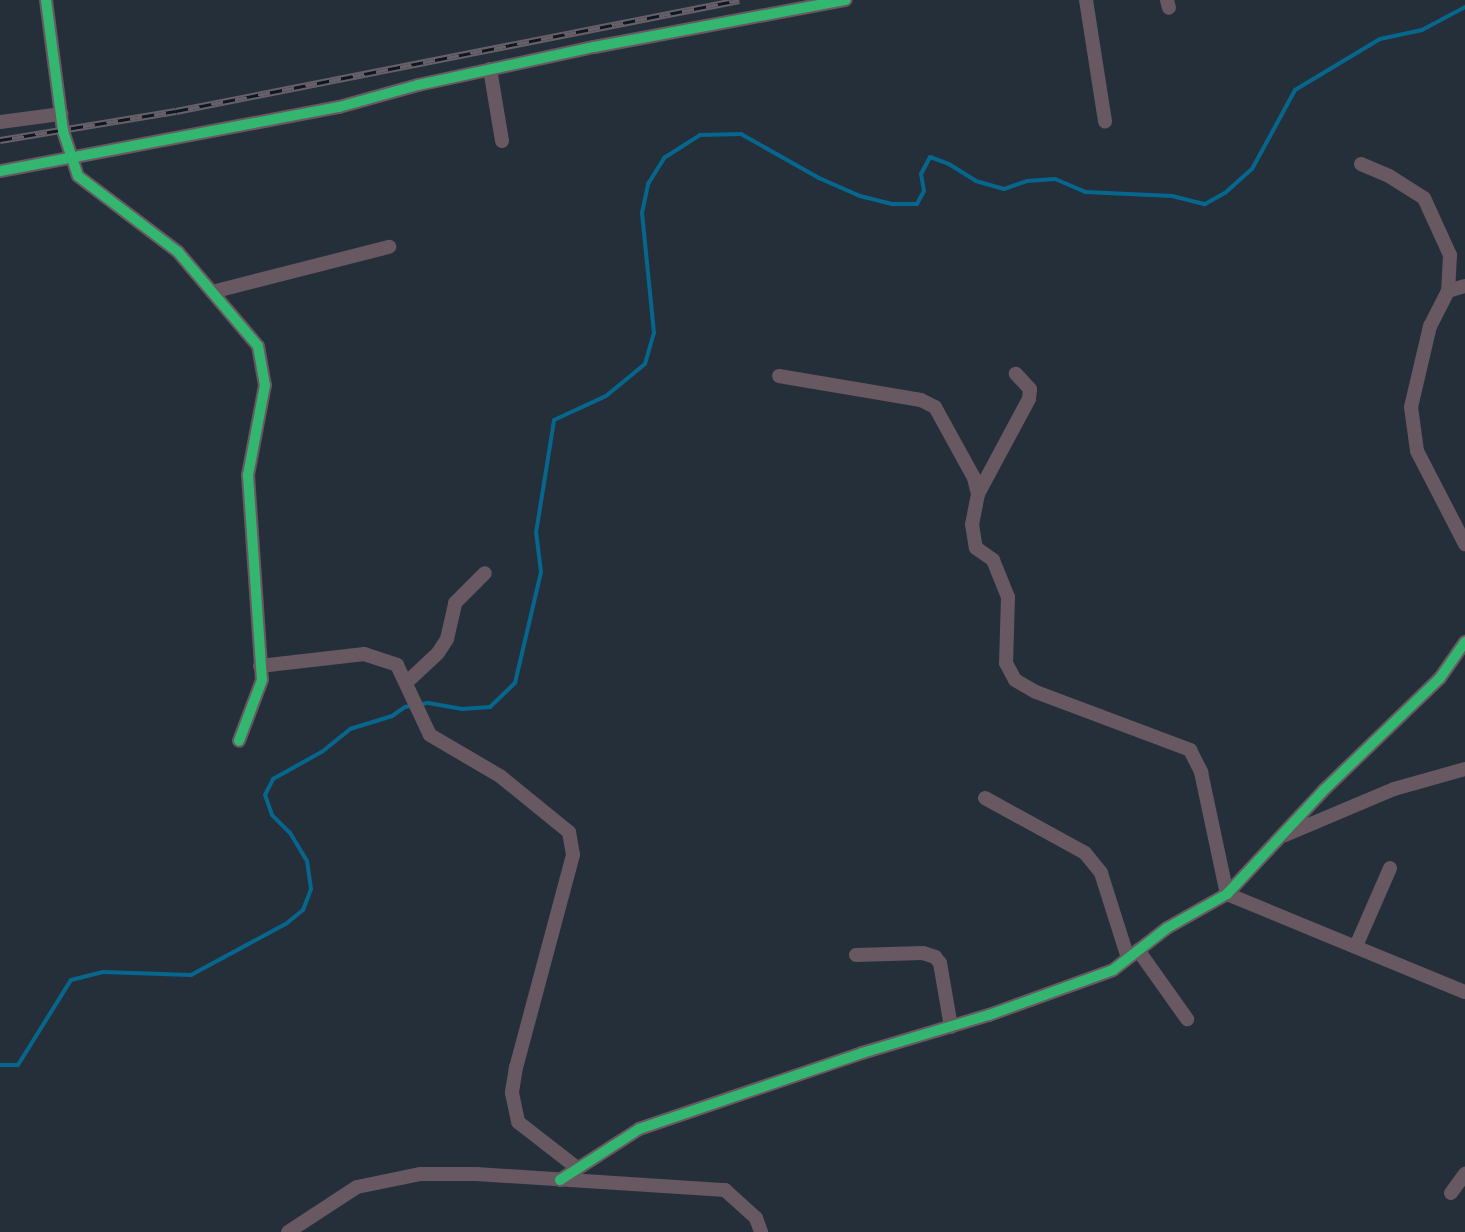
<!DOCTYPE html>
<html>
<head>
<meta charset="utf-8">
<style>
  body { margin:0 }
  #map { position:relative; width:1465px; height:1232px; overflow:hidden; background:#252f3a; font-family:"PT Sans",sans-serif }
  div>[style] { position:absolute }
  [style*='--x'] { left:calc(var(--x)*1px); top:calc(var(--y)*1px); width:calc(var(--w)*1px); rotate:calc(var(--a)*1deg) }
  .stream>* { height:4px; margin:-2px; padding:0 2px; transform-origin:2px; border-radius:2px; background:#05678d }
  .minor>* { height:14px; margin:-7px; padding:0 7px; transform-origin:7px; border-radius:7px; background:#685861 }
  .rail>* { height:7px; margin-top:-3.5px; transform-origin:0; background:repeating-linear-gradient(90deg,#0e161f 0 12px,#676068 0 24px); box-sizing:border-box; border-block:2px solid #676068 }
  .cycleway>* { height:10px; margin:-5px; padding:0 5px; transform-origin:5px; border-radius:5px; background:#33b770 }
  span { translate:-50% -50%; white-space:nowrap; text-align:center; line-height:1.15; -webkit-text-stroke:6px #0e161f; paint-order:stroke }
</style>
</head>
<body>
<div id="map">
  <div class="stream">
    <div style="--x:0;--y:1065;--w:18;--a:0"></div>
    <div style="--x:18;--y:1065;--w:100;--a:-58.1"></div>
    <div style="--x:71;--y:980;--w:33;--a:-14"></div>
    <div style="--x:103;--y:972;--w:88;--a:2"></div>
    <div style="--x:191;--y:975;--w:109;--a:-28.4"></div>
    <div style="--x:287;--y:923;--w:21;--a:-39"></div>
    <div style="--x:303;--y:910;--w:22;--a:-69"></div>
    <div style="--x:311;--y:889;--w:28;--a:-98"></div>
    <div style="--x:307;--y:861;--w:33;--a:-121"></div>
    <div style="--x:290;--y:833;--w:25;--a:-135"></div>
    <div style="--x:272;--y:815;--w:21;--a:-109"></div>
    <div style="--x:265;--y:795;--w:18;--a:-63"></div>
    <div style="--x:273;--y:779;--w:57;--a:-29.2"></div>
    <div style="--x:323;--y:751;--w:35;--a:-39"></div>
    <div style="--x:350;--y:729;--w:44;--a:-17.2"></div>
    <div style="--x:392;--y:716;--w:16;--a:-35"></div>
    <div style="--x:405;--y:707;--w:23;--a:-10"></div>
    <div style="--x:428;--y:703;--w:35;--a:10"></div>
    <div style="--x:462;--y:709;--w:28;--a:-4"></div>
    <div style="--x:490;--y:707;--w:35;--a:-44"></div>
    <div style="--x:515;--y:683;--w:114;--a:-76.8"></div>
    <div style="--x:541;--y:572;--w:39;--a:-97"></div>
    <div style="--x:536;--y:533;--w:114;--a:-80.9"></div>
    <div style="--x:554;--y:420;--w:57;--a:-24.8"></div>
    <div style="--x:606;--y:396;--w:50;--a:-39.4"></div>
    <div style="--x:645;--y:364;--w:32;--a:-74"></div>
    <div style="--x:654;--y:333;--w:121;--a:-95.7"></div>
    <div style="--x:642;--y:213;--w:30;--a:-78"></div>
    <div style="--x:648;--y:184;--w:31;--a:-58"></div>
    <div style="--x:664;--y:158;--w:43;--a:-32.6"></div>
    <div style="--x:700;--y:135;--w:41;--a:-1.4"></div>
    <div style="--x:741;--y:134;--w:90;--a:29.4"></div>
    <div style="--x:819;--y:178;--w:45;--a:23.7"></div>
    <div style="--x:860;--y:196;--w:34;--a:14"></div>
    <div style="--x:893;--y:204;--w:24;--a:0"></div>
    <div style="--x:917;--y:204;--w:15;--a:-62"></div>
    <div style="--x:924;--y:191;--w:17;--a:-100"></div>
    <div style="--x:921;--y:174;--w:19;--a:-62"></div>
    <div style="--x:930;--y:157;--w:20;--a:20"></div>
    <div style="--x:949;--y:164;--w:32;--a:32"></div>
    <div style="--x:976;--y:181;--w:29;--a:16"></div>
    <div style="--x:1004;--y:189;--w:24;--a:-19"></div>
    <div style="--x:1027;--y:181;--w:28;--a:-4"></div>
    <div style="--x:1055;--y:179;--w:33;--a:23"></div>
    <div style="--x:1085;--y:192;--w:87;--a:2.6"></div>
    <div style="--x:1172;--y:196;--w:34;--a:14"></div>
    <div style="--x:1205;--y:204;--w:23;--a:-29"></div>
    <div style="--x:1225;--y:193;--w:36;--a:-42"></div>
    <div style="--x:1252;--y:169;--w:90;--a:-61.4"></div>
    <div style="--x:1295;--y:90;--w:99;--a:-31"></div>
    <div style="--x:1380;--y:39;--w:43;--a:-12.1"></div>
    <div style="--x:1422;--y:30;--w:49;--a:-28.1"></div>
  </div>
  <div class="minor">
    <div style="--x:46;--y:0;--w:132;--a:82.6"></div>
    <div style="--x:63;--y:131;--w:47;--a:71.6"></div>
    <div style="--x:78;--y:176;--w:126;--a:37.2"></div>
    <div style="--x:178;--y:252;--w:123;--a:49.6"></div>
    <div style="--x:258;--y:346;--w:40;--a:80"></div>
    <div style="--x:265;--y:385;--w:92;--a:100.7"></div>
    <div style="--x:248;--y:475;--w:205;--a:86.1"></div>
    <div style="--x:262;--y:680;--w:65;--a:110.7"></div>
    <div style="--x:1086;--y:0;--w:123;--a:81.1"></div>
    <div style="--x:1167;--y:0;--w:8;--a:76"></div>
    <div style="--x:490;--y:69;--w:73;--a:80.5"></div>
    <div style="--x:0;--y:122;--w:62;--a:-7.5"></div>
    <div style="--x:1361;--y:164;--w:30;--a:23"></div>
    <div style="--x:1389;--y:176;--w:41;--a:32.2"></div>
    <div style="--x:1424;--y:198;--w:63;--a:65.5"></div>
    <div style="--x:1450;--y:255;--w:36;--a:93"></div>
    <div style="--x:0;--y:171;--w:345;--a:-10.7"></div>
    <div style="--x:339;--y:107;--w:82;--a:-15.6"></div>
    <div style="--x:418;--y:85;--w:180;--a:-12.2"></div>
    <div style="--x:594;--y:47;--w:256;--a:-10.6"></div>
    <div style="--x:1465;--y:286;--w:18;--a:164"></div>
    <div style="--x:1448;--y:291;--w:39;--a:117"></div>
    <div style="--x:1430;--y:326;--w:83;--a:103.2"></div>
    <div style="--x:1411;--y:407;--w:44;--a:82.2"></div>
    <div style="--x:1417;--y:451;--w:105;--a:62.7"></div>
    <div style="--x:212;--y:292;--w:183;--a:-14.3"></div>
    <div style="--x:779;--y:376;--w:144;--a:9.6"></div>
    <div style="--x:921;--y:400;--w:16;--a:27"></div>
    <div style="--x:935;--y:407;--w:81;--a:61.2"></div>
    <div style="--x:974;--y:478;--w:16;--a:76"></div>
    <div style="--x:978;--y:494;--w:31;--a:101"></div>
    <div style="--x:972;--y:524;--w:24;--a:81"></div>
    <div style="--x:976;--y:548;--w:21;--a:35"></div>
    <div style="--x:993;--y:560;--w:40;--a:68"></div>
    <div style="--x:1008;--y:597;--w:66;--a:91.7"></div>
    <div style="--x:1006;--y:663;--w:19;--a:62"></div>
    <div style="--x:1015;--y:680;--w:24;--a:30"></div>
    <div style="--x:1036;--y:692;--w:165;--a:20.6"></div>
    <div style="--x:1190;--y:750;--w:25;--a:63"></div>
    <div style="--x:1201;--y:772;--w:125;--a:78"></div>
    <div style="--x:978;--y:494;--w:108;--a:-61.8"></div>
    <div style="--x:1029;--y:399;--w:10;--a:-84"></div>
    <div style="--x:1030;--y:389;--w:21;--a:-133"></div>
    <div style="--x:260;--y:666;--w:105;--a:-6.6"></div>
    <div style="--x:364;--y:654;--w:35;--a:18"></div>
    <div style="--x:397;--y:665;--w:77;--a:64.8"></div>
    <div style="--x:430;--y:735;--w:81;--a:30.4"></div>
    <div style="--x:500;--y:776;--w:89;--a:39.1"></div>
    <div style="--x:569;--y:832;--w:23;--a:80"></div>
    <div style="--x:573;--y:855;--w:220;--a:105"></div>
    <div style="--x:516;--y:1067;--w:26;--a:99"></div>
    <div style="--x:512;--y:1093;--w:30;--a:78"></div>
    <div style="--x:518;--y:1122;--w:75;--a:37.9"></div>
    <div style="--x:407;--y:682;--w:42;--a:-43.1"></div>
    <div style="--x:438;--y:653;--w:17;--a:-57"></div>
    <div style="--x:447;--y:639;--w:37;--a:-77"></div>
    <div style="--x:455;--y:603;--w:42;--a:-45"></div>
    <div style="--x:985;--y:798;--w:114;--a:28.8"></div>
    <div style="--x:1085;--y:853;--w:26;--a:51"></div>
    <div style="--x:1101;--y:873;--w:89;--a:72.4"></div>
    <div style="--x:1285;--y:835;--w:118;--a:-22.9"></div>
    <div style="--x:1394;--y:789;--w:74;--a:-15.7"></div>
    <div style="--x:1227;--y:894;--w:257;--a:22.4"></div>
    <div style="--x:1356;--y:946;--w:85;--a:-66.4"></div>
    <div style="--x:1138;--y:950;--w:85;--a:54.6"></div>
    <div style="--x:856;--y:955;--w:67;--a:-1.7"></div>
    <div style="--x:923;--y:953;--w:13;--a:18"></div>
    <div style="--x:935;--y:957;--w:8;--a:50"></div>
    <div style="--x:940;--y:963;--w:65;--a:80.2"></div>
    <div style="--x:560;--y:1180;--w:94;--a:-32.8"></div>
    <div style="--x:639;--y:1129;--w:236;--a:-18.8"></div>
    <div style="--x:862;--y:1053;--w:133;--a:-16.7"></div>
    <div style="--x:989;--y:1015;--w:132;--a:-19.9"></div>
    <div style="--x:1113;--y:970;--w:68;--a:-37.9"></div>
    <div style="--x:1167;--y:928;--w:69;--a:-29.5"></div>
    <div style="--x:1227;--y:894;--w:144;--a:-47"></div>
    <div style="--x:1325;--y:789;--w:160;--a:-44"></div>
    <div style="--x:1440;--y:678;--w:44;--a:-55.2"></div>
    <div style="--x:1451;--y:1193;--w:24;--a:-54"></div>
    <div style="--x:288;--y:1232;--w:82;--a:-33.1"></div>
    <div style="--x:357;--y:1187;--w:64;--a:-11.7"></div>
    <div style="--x:420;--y:1174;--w:56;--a:0"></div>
    <div style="--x:476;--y:1174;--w:250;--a:3.7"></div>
    <div style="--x:725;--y:1190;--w:42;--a:42.1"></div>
    <div style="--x:756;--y:1218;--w:15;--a:70"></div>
  </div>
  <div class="rail">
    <div style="--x:0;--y:140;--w:178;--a:-9.4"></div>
    <div style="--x:176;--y:111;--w:574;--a:-11.15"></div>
  </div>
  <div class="cycleway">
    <div style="--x:46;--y:0;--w:132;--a:82.6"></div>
    <div style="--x:63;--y:131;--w:47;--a:71.6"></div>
    <div style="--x:78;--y:176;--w:126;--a:37.2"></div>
    <div style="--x:178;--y:252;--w:123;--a:49.6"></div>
    <div style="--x:258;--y:346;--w:40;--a:80"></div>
    <div style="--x:265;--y:385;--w:92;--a:100.7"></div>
    <div style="--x:248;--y:475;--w:205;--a:86.1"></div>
    <div style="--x:262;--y:680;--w:65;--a:110.7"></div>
    <div style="--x:0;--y:171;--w:345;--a:-10.7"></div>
    <div style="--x:339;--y:107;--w:82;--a:-15.6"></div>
    <div style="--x:418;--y:85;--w:180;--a:-12.2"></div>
    <div style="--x:594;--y:47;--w:256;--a:-10.6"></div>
    <div style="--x:560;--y:1180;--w:94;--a:-32.8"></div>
    <div style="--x:639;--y:1129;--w:236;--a:-18.8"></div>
    <div style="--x:862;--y:1053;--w:133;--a:-16.7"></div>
    <div style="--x:989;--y:1015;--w:132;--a:-19.9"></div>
    <div style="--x:1113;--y:970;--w:68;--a:-37.9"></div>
    <div style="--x:1167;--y:928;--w:69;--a:-29.5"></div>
    <div style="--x:1227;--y:894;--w:144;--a:-47"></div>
    <div style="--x:1325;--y:789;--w:160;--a:-44"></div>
    <div style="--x:1440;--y:678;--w:44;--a:-55.2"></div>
  </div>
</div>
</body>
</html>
